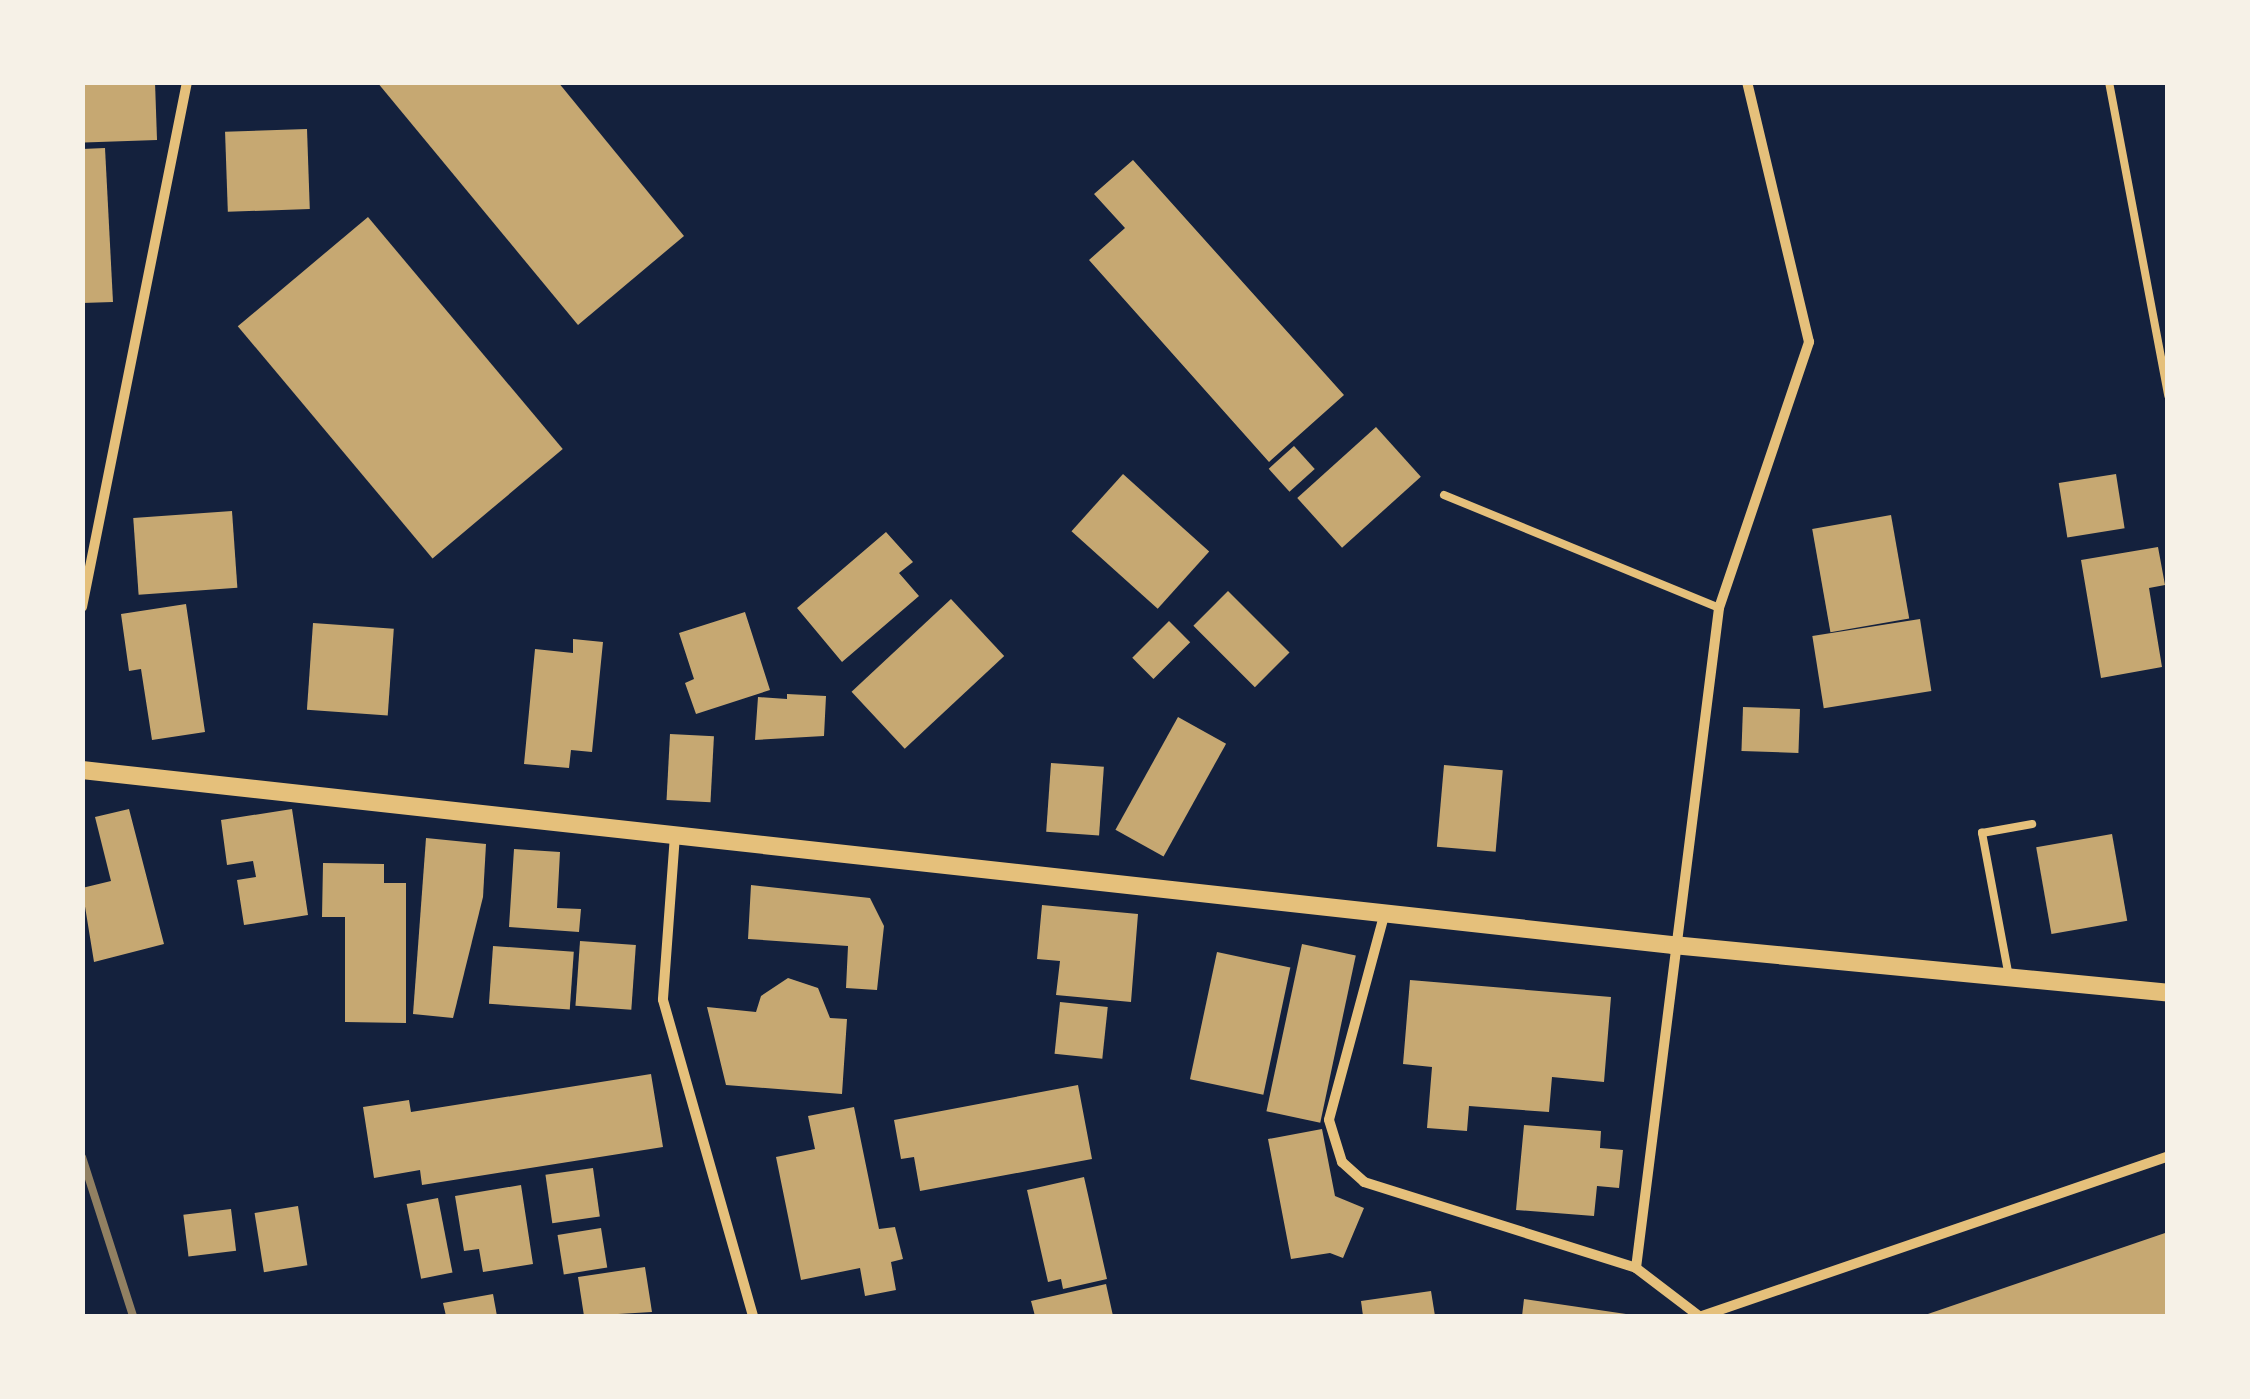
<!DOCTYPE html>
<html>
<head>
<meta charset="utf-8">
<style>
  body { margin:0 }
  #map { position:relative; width:2250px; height:1399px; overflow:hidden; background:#14213d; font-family:"Alegreya Sans",sans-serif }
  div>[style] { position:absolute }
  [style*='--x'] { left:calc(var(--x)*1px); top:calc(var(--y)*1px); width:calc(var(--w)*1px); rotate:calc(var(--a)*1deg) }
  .building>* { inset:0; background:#c6a872; transform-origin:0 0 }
  .service>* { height:8px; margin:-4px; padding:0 4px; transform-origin:4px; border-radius:4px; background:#e5c07b }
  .minor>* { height:10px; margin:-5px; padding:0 5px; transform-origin:5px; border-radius:5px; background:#e5c07b }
  .tertiary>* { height:18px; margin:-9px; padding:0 9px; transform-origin:9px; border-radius:9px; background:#e5c07b }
  .rail>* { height:8px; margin:-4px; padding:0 4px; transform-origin:4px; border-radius:4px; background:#918062 }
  span { translate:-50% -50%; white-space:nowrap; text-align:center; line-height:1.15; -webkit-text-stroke:10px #f6f1e7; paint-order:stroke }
  .frame { position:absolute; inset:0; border:85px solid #f6f1e7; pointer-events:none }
</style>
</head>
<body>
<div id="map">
  <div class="building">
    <div style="left:155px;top:82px;width:58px;height:73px;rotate:88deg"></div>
    <div style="clip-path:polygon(377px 82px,558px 82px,684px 236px,578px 325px)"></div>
    <div style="left:307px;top:129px;width:80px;height:82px;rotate:88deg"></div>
    <div style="clip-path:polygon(105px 148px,113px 302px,82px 303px,82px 149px)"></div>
    <div style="clip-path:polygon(1133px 160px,1344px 395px,1269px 462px,1089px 260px,1125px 228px,1094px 194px)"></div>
    <div style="left:368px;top:217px;width:303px;height:170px;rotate:50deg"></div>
    <div style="left:1376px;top:427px;width:67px;height:106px;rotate:48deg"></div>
    <div style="left:1294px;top:446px;width:31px;height:34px;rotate:48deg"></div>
    <div style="left:1123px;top:474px;width:116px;height:77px;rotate:42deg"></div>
    <div style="left:2116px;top:474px;width:55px;height:58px;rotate:81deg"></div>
    <div style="left:232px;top:511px;width:77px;height:99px;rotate:86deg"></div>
    <div style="left:1891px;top:515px;width:105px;height:80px;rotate:80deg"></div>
    <div style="clip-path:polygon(886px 532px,913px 562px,899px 573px,919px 596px,842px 662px,797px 608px)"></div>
    <div style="clip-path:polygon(2158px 547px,2165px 585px,2149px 588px,2162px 667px,2101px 678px,2081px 560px)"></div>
    <div style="left:1228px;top:591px;width:87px;height:49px;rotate:45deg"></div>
    <div style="left:951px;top:599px;width:78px;height:136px;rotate:47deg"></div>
    <div style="clip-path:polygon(186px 604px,205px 732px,152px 740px,141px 669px,129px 671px,121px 614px)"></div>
    <div style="clip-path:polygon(745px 612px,770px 690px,696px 714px,685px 683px,694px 679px,679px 633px)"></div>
    <div style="left:1920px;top:619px;width:73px;height:109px;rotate:81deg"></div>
    <div style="left:1169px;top:621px;width:30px;height:52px;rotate:45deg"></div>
    <div style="left:313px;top:623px;width:81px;height:87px;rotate:4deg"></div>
    <div style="clip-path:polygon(573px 639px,603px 642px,592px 752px,571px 750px,569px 768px,524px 764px,535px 649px,573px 653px)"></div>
    <div style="clip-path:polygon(787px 694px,826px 696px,824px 736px,755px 740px,758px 697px,787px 699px)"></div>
    <div style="left:1743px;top:707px;width:57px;height:44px;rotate:2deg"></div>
    <div style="left:1178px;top:717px;width:55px;height:129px;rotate:29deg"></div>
    <div style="left:670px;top:734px;width:44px;height:66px;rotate:3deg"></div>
    <div style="left:1051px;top:763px;width:53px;height:69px;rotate:4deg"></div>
    <div style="left:1444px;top:765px;width:59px;height:82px;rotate:5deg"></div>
    <div style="clip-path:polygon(129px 809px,164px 944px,94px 962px,82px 888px,111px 881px,95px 817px)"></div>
    <div style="clip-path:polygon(292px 809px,308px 915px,244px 925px,237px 880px,256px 877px,253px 861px,227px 865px,221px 820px)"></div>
    <div style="left:2112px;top:834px;width:88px;height:77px;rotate:80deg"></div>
    <div style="clip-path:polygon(426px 838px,486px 844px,483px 897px,453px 1018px,413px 1014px)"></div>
    <div style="clip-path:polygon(514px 849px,560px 852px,557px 908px,581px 909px,579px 932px,509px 927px)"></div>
    <div style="clip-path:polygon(323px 863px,384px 864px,384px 883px,406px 883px,406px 1023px,345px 1022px,345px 917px,322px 917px)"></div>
    <div style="clip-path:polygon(751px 885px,870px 898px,884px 926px,877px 990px,846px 988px,848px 946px,748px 939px)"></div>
    <div style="clip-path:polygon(1042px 905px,1138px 914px,1131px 1002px,1056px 995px,1060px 961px,1037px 959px)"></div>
    <div style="left:580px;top:941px;width:56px;height:65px;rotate:4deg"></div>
    <div style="left:1302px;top:944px;width:55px;height:171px;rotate:12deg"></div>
    <div style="left:493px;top:946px;width:81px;height:58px;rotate:4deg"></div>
    <div style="left:1217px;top:952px;width:75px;height:130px;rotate:12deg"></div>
    <div style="clip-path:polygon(788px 978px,818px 988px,830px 1018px,847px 1019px,842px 1094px,726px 1085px,707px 1007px,756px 1012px,761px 996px)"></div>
    <div style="clip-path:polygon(1410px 980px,1611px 997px,1604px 1082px,1552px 1077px,1549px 1112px,1469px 1106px,1467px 1131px,1427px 1128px,1432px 1067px,1403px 1064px)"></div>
    <div style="left:1060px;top:1002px;width:48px;height:52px;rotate:6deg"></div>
    <div style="clip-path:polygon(651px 1074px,663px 1147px,422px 1185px,420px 1170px,374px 1178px,363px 1107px,409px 1100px,411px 1112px)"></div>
    <div style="clip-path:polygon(1078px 1085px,1092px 1159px,920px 1191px,914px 1157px,901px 1159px,894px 1120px)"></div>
    <div style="clip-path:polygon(854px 1107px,879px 1229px,895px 1227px,903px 1259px,891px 1262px,896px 1290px,865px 1296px,860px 1268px,801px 1280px,776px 1157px,815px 1149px,808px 1116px)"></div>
    <div style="clip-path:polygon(1524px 1125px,1601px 1131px,1600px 1148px,1623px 1150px,1619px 1188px,1597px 1186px,1594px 1216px,1516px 1210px)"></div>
    <div style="clip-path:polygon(1322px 1129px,1335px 1196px,1364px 1208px,1343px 1258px,1330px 1253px,1291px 1259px,1268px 1139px)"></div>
    <div style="left:593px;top:1168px;width:49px;height:48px;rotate:82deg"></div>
    <div style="clip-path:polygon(1084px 1177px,1107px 1279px,1063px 1289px,1061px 1279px,1048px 1282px,1027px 1190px)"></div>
    <div style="clip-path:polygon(521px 1185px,533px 1264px,483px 1272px,479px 1249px,464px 1251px,455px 1196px)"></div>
    <div style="left:438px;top:1198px;width:76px;height:32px;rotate:79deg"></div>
    <div style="left:298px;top:1206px;width:60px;height:44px;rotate:81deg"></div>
    <div style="left:231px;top:1209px;width:42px;height:48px;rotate:83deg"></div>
    <div style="left:601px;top:1228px;width:40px;height:44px;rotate:81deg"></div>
    <div style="clip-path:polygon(2168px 1232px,2168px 1316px,1922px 1316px)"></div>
    <div style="clip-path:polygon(645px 1267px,652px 1312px,584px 1316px,578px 1277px)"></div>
    <div style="clip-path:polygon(1106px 1284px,1113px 1316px,1035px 1316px,1031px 1301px)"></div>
    <div style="clip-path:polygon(1431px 1291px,1435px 1316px,1363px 1316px,1361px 1301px)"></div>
    <div style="clip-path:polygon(493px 1294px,497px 1316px,446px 1316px,443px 1303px)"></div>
    <div style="clip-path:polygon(1524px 1299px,1626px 1314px,1625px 1316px,1522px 1316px)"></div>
  </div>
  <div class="service">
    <div style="--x:2109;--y:82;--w:319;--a:79.3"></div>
    <div style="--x:1444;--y:495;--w:297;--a:22.3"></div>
    <div style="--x:2009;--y:977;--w:147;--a:-100.6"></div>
    <div style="--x:1982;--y:833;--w:51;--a:-10.2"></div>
  </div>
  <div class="minor">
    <div style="--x:82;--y:607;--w:535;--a:-78.69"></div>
    <div style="--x:675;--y:835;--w:165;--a:94.2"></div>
    <div style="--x:663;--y:1000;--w:329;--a:74.1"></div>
    <div style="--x:1385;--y:912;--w:215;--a:105.1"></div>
    <div style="--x:1329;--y:1120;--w:44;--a:72.8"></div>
    <div style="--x:1342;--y:1162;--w:30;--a:42"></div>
    <div style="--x:1364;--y:1182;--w:285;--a:17.5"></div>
    <div style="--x:1636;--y:1268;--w:79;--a:37.3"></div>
    <div style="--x:1636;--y:1268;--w:665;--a:-82.83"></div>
    <div style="--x:1719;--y:608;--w:281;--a:-71.3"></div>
    <div style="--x:1809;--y:342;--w:267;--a:-103.4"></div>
    <div style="--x:1702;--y:1316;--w:493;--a:-18.9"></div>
  </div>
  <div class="tertiary">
    <div style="--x:82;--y:770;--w:1601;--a:6.28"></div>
    <div style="--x:1673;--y:945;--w:497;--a:5.5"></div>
  </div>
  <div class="rail">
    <div style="--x:82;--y:1157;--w:167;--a:72.2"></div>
  </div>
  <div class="frame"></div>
</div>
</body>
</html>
